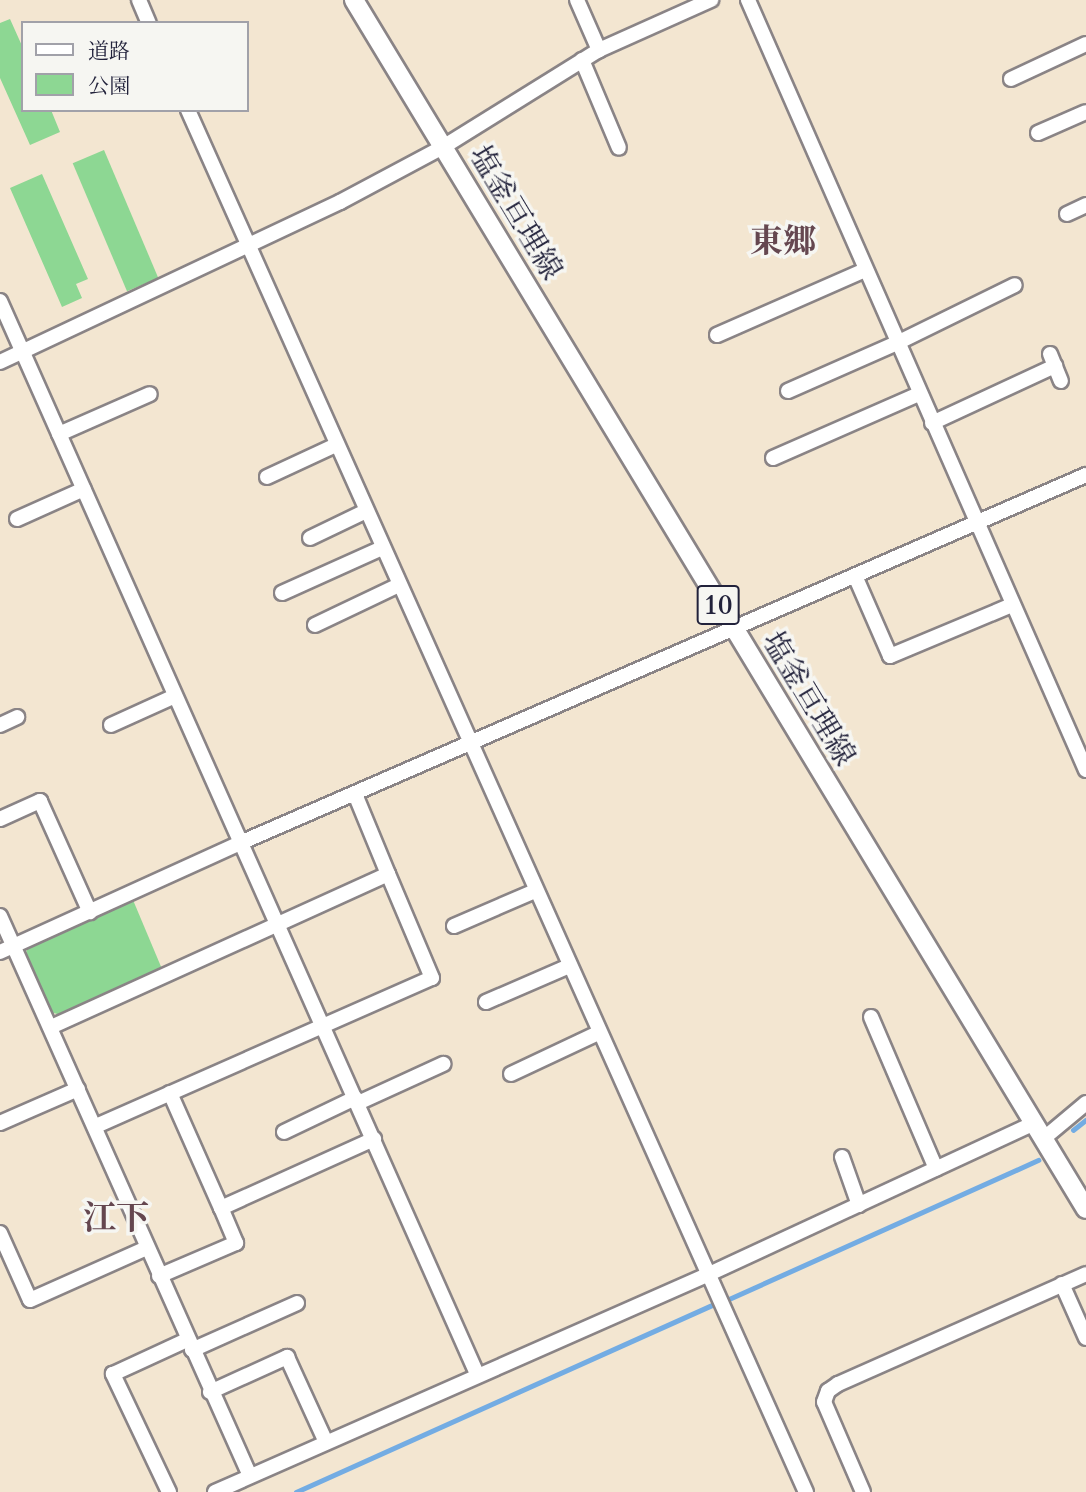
<!DOCTYPE html>
<html>
<head>
<meta charset="utf-8">
<style>
  body { margin:0 }
  #map { position:relative; width:1086px; height:1492px; overflow:hidden; background:#f3e6d1; font-family:Cardo,"Noto Serif JP",serif }
  div>[style] { position:absolute }
  [style*='--x'] { left:calc(var(--x)*1px); top:calc(var(--y)*1px); width:calc(var(--w)*1px); rotate:calc(var(--a)*1deg) }
  .green>* { inset:0; background:#8dd793; transform-origin:0 0 }
  .stream>* { height:4.5px; margin:-2.25px; padding:0 2.25px; transform-origin:2.25px; border-radius:2.25px; background:#73ace3 }
  .roads { filter:drop-shadow(2px 0 #8a8486) drop-shadow(-2px 0 #8a8486) drop-shadow(0 2px #8a8486) drop-shadow(0 -2px #8a8486) }
  .minor>* { height:14px; margin:-7px; padding:0 7px; transform-origin:7px; border-radius:7px; background:#fff }
  .major>* { height:18px; margin:-9px; padding:0 9px; transform-origin:9px; border-radius:9px; background:#fff }
  span { translate:-50% -50%; white-space:nowrap; text-align:center; line-height:1.15; -webkit-text-stroke:7px #f6f6f2; paint-order:stroke }
  .shield-label span { padding:2px 5px; background:#f6f6f2; border:2px solid; border-radius:5px; -webkit-text-stroke-width:0 }
  .shield-label { font-size:28px; color:#22223b; font-weight:700 }
  .street-label { font-size:30px; color:#22223b }
  .quarter-label { font-size:33px; color:#654750; font-weight:700 }
  .legend { position:absolute; left:21px; top:21px; width:228px; height:91px; box-sizing:border-box; background:#f6f6f2; border:2px solid #a1a1a9; margin:0; padding:9px 12px; list-style:none; font-size:21px; color:#22223b }
  .legend li { display:flex; align-items:center; gap:14px; height:35px }
  .legend b { width:35px; border:2px solid #a1a1a9 }
</style>
</head>
<body>
<div id="map">
  <div class="green">
    <div style="clip-path:polygon(10px 19px,23px 48px,23px 110px,51px 110px,60px 132px,30px 145px,0 78px,0 23px)"></div>
    <div style="left:104px;top:150px;width:139px;height:34px;rotate:67deg"></div>
    <div style="clip-path:polygon(42px 174px,88px 279px,76px 284px,82px 298px,62px 307px,10px 188px)"></div>
    <div style="clip-path:polygon(133px 900px,162px 969px,61px 1015px,50px 1012px,25px 957px,28px 945px)"></div>
  </div>
  <div class="stream">
    <div style="--x:1073;--y:1130;--w:16;--a:-38"></div>
    <div style="--x:729;--y:1299;--w:339;--a:-24.2"></div>
    <div style="--x:296;--y:1492;--w:456;--a:-24.2"></div>
  </div>
  <div class="roads">
    <div class="minor">
      <div style="--x:139;--y:0;--w:25;--a:67"></div>
      <div style="--x:577;--y:0;--w:55;--a:66.3"></div>
      <div style="--x:748;--y:0;--w:841;--a:66.3"></div>
      <div style="--x:582;--y:60;--w:95;--a:67.2"></div>
      <div style="--x:1011;--y:79;--w:83;--a:-25"></div>
      <div style="--x:188;--y:110;--w:1514;--a:65.91"></div>
      <div style="--x:1038;--y:133;--w:52;--a:-23.6"></div>
      <div style="--x:1067;--y:214;--w:21;--a:-25"></div>
      <div style="--x:0;--y:301;--w:1174;--a:66.03"></div>
      <div style="--x:717;--y:335;--w:162;--a:-23.7"></div>
      <div style="--x:1050;--y:354;--w:29;--a:68"></div>
      <div style="--x:0;--y:362;--w:376;--a:-25.2"></div>
      <div style="--x:340;--y:202;--w:117;--a:-28.1"></div>
      <div style="--x:443;--y:147;--w:184;--a:-31.9"></div>
      <div style="--x:599;--y:50;--w:123;--a:-24.1"></div>
      <div style="--x:788;--y:391;--w:119;--a:-23.8"></div>
      <div style="--x:897;--y:343;--w:131;--a:-26.2"></div>
      <div style="--x:932;--y:423;--w:136;--a:-24.9"></div>
      <div style="--x:59;--y:434;--w:99;--a:-23.7"></div>
      <div style="--x:773;--y:458;--w:159;--a:-23.7"></div>
      <div style="--x:267;--y:477;--w:76;--a:-24.9"></div>
      <div style="--x:17;--y:519;--w:73;--a:-24.1"></div>
      <div style="--x:310;--y:538;--w:62;--a:-25.7"></div>
      <div style="--x:856;--y:578;--w:85;--a:66.4"></div>
      <div style="--x:890;--y:656;--w:132;--a:-22.7"></div>
      <div style="--x:282;--y:593;--w:110;--a:-24.2"></div>
      <div style="--x:315;--y:625;--w:93;--a:-25.5"></div>
      <div style="--x:0;--y:725;--w:19;--a:-25"></div>
      <div style="--x:111;--y:725;--w:70;--a:-24.4"></div>
      <div style="--x:0;--y:819;--w:44;--a:-24.2"></div>
      <div style="--x:40;--y:801;--w:122;--a:65.8"></div>
      <div style="--x:0;--y:916;--w:613;--a:65.94"></div>
      <div style="--x:454;--y:926;--w:88;--a:-23.4"></div>
      <div style="--x:0;--y:952;--w:264;--a:-24.4"></div>
      <div style="--x:240;--y:843;--w:923;--a:-23.51"></div>
      <div style="--x:486;--y:1002;--w:90;--a:-23.4"></div>
      <div style="--x:871;--y:1017;--w:165;--a:66.8"></div>
      <div style="--x:51;--y:1027;--w:370;--a:-24.4"></div>
      <div style="--x:388;--y:874;--w:87;--a:-112.4"></div>
      <div style="--x:511;--y:1074;--w:96;--a:-25.2"></div>
      <div style="--x:170;--y:1093;--w:126;--a:66.1"></div>
      <div style="--x:221;--y:1208;--w:168;--a:-24.3"></div>
      <div style="--x:358;--y:1103;--w:94;--a:-24.6"></div>
      <div style="--x:0;--y:1123;--w:85;--a:-23.6"></div>
      <div style="--x:96;--y:1126;--w:367;--a:-23.8"></div>
      <div style="--x:432;--y:978;--w:113;--a:-112.9"></div>
      <div style="--x:284;--y:1132;--w:79;--a:-25.6"></div>
      <div style="--x:1043;--y:1139;--w:56;--a:-39.9"></div>
      <div style="--x:842;--y:1157;--w:51;--a:70.5"></div>
      <div style="--x:0;--y:1233;--w:73;--a:65.9"></div>
      <div style="--x:30;--y:1300;--w:128;--a:-24"></div>
      <div style="--x:159;--y:1276;--w:84;--a:-23.2"></div>
      <div style="--x:236;--y:1243;--w:38;--a:-113"></div>
      <div style="--x:1062;--y:1284;--w:59;--a:66"></div>
      <div style="--x:192;--y:1350;--w:115;--a:-24.1"></div>
      <div style="--x:210;--y:1392;--w:85;--a:-24.4"></div>
      <div style="--x:287;--y:1357;--w:94;--a:65.4"></div>
      <div style="--x:169;--y:1492;--w:131;--a:-115.4"></div>
      <div style="--x:113;--y:1374;--w:81;--a:-24.7"></div>
      <div style="--x:215;--y:1492;--w:538;--a:-23.8"></div>
      <div style="--x:707;--y:1275;--w:359;--a:-24.9"></div>
      <div style="--x:863;--y:1492;--w:98;--a:-113.4"></div>
      <div style="--x:824;--y:1402;--w:12;--a:-70"></div>
      <div style="--x:828;--y:1391;--w:12;--a:-35"></div>
      <div style="--x:838;--y:1384;--w:271;--a:-23.9"></div>
    </div>
    <div class="major">
      <div style="--x:354;--y:0;--w:1413;--a:58.81"></div>
    </div>
  </div>
  <div class="shield-label">
    <span style="left:718px;top:605px">10</span>
  </div>
  <div class="street-label">
    <span style="left:515px;top:213px;rotate:59deg">塩釜亘理線</span>
    <span style="left:808px;top:699px;rotate:59deg">塩釜亘理線</span>
  </div>
  <div class="quarter-label">
    <span style="left:783px;top:242px">東郷</span>
    <span style="left:116px;top:1219px">江下</span>
  </div>
  <ul class="legend">
  <li><b style="height:9px;background:#fff"></b>道路</li>
  <li><b style="height:19px;background:#8dd793"></b>公園</li>
  </ul>
</div>
</body>
</html>
